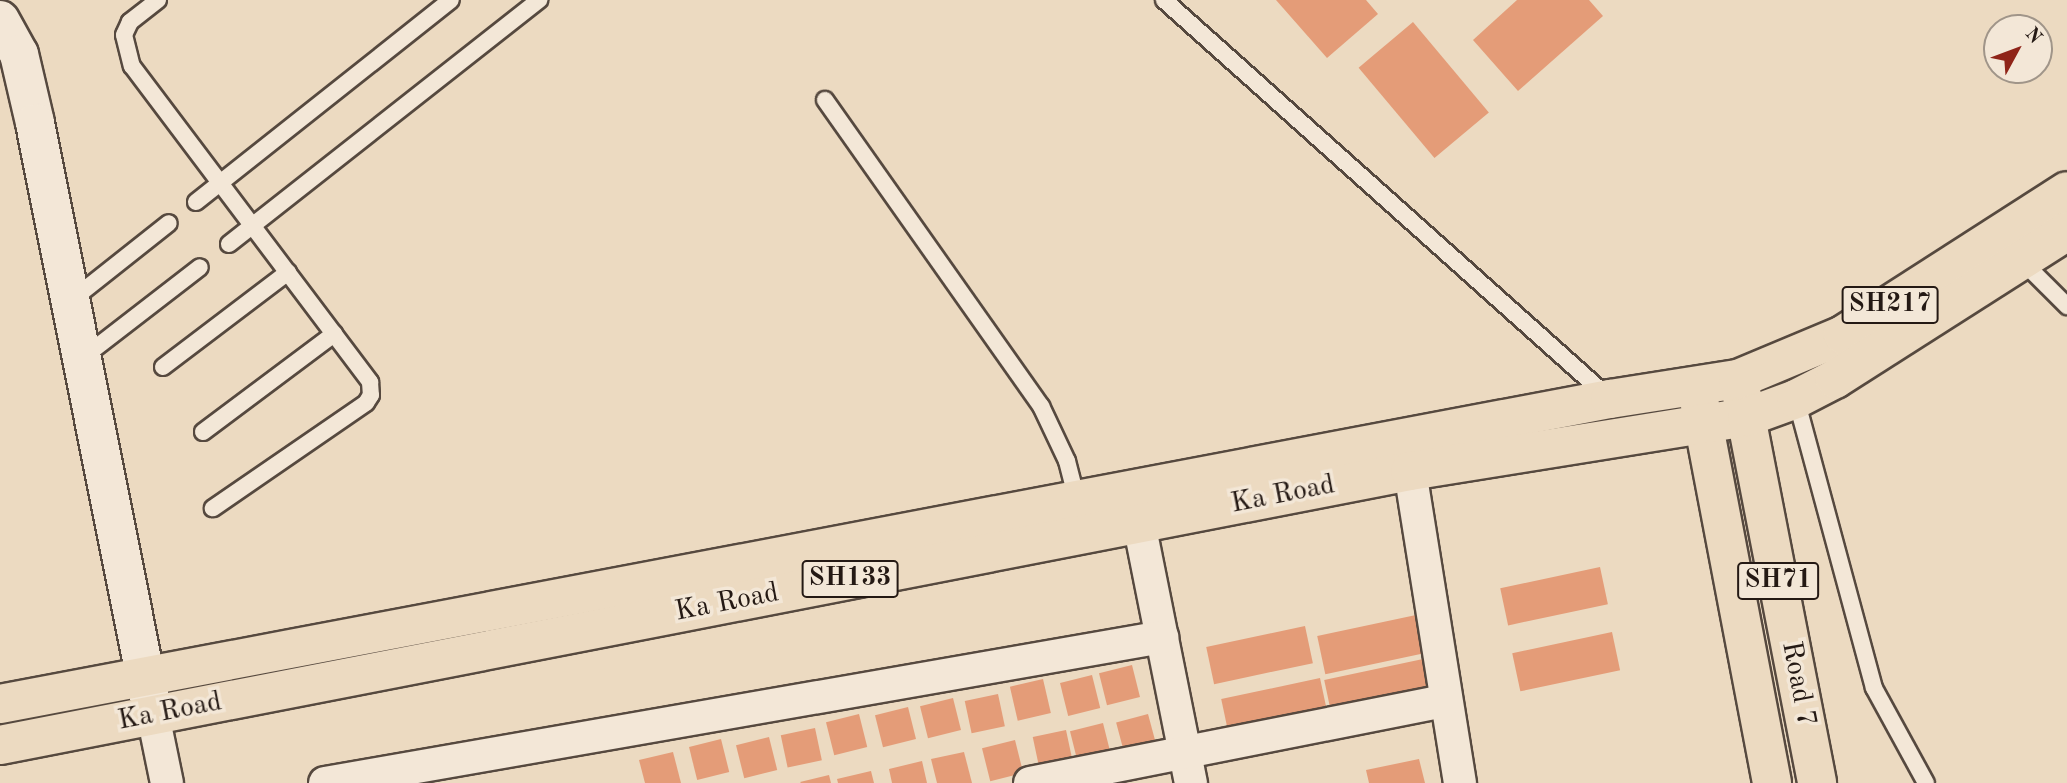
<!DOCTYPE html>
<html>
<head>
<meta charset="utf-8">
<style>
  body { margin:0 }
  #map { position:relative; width:2067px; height:783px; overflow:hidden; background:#ecdac1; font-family:"Old Standard TT",serif }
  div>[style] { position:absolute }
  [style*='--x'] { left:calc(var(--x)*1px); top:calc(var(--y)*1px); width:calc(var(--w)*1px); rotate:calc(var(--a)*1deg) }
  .building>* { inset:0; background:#e49c78; transform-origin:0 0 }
  .roads { filter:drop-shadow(2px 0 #56493f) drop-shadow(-2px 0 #56493f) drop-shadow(0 2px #56493f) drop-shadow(0 -2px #56493f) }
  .lane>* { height:16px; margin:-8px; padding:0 8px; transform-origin:8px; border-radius:8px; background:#f3e7d7 }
  .street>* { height:32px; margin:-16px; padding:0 16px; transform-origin:16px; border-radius:16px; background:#f3e7d7 }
  .secondary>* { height:38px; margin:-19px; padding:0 19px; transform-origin:19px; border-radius:19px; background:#f3e7d7 }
  .primary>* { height:38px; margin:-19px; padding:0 19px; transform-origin:19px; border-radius:19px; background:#ecdac1 }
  span { translate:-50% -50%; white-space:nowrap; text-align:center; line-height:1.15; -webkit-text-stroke:7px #f3e7d7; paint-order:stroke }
  .shield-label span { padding:2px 5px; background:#f3e7d7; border:2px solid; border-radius:5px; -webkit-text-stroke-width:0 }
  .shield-label { font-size:26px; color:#241914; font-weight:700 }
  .street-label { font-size:28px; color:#241914 }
  .north { position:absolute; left:1983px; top:14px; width:70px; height:70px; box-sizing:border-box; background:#f3e7d7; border:2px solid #a09589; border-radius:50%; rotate:49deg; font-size:19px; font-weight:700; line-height:28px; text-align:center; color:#241914 }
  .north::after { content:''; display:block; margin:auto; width:24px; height:32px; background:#8f2418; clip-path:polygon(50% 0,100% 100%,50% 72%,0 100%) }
</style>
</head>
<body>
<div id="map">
  <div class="building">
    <div style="clip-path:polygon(1276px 0,1366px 0,1378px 14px,1327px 58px)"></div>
    <div style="clip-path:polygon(1517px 0,1589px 0,1603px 16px,1518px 91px,1473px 40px)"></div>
    <div style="left:1413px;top:22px;width:118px;height:71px;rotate:50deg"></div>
    <div style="left:1600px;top:567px;width:38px;height:102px;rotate:78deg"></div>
    <div style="left:1416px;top:615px;width:39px;height:101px;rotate:78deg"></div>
    <div style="left:1305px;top:626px;width:38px;height:101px;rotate:78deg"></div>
    <div style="left:1612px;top:632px;width:39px;height:102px;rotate:78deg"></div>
    <div style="left:1423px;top:659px;width:38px;height:101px;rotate:78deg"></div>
    <div style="left:1132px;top:665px;width:33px;height:34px;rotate:76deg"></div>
    <div style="left:1092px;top:675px;width:34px;height:33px;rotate:76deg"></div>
    <div style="left:1320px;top:678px;width:38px;height:101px;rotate:78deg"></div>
    <div style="left:1043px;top:679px;width:35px;height:34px;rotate:77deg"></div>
    <div style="left:998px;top:694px;width:33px;height:34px;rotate:78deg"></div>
    <div style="left:953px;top:698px;width:33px;height:34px;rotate:76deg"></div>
    <div style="left:908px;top:707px;width:33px;height:34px;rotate:76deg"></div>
    <div style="left:859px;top:714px;width:34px;height:34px;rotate:76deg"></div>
    <div style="left:1148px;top:714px;width:34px;height:33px;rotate:75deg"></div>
    <div style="left:1103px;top:723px;width:34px;height:34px;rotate:76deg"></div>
    <div style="left:815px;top:728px;width:33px;height:35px;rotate:78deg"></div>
    <div style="left:1066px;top:730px;width:34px;height:34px;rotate:78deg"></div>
    <div style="left:769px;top:737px;width:34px;height:34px;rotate:76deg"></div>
    <div style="left:721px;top:739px;width:34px;height:33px;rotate:76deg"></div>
    <div style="left:1015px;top:740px;width:34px;height:34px;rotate:76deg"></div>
    <div style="clip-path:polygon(673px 752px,681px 783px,645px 783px,639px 760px)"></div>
    <div style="clip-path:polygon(964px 752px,972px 783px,937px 783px,931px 759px)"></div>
    <div style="clip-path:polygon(1419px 759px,1425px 783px,1369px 783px,1366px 770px)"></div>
    <div style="clip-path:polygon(922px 761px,927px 783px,892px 783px,889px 769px)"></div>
    <div style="clip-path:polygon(871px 771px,874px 783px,838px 783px,837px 779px)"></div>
    <div style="clip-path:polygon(829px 775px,831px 783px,801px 783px,800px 782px)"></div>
  </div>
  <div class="roads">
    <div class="lane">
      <div style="--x:158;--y:0;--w:36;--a:142"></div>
      <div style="--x:130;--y:22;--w:14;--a:115"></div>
      <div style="--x:124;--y:35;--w:32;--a:76"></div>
      <div style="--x:132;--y:66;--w:396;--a:53"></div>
      <div style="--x:370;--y:382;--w:13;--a:86"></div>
      <div style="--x:371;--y:395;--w:9;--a:122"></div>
      <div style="--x:366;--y:403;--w:186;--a:145.5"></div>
      <div style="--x:1164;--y:0;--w:596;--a:41.8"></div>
      <div style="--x:825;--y:100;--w:375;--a:54.8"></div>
      <div style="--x:1041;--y:406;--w:61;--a:64.7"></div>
      <div style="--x:1067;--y:461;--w:40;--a:75.6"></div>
      <div style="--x:196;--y:202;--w:325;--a:-38.4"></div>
      <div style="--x:229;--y:244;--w:395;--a:-38.2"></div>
      <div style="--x:2022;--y:261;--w:64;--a:45"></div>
      <div style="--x:73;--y:299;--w:122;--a:-38.4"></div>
      <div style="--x:85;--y:356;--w:145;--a:-37.7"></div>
      <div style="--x:163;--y:367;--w:157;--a:-37.2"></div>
      <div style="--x:1796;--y:399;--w:299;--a:74.9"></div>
      <div style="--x:1874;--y:688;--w:108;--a:61.3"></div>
      <div style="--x:203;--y:432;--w:164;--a:-36.8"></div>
    </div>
    <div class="street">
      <div style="--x:1410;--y:471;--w:316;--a:80.9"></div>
      <div style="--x:1139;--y:523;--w:265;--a:78.7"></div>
      <div style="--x:153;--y:715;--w:69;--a:78.4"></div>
      <div style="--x:325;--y:783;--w:850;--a:-9.89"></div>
      <div style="--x:1030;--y:783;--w:422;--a:-11.2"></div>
    </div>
    <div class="secondary">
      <div style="--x:0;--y:20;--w:39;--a:61"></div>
      <div style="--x:19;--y:54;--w:71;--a:76.9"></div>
      <div style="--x:35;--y:123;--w:599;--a:78.73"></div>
    </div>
    <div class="primary">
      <div style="--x:1741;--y:391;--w:399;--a:79"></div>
      <div style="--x:1699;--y:400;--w:390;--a:79.2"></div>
      <div style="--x:0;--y:704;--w:1639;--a:-10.73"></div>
      <div style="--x:1610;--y:399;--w:130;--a:-8.9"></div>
      <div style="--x:1738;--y:379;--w:114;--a:-22.7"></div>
      <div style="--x:1843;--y:335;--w:266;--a:-32.7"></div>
      <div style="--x:0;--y:745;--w:1436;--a:-11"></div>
      <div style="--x:1410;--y:471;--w:341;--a:-9.1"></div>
      <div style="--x:1747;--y:417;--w:52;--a:-20.2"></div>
      <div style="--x:1796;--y:399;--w:44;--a:-27.1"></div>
      <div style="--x:1835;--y:379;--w:275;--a:-32.5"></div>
    </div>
  </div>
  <div class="shield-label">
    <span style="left:1890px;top:305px">SH217</span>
    <span style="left:850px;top:579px">SH133</span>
    <span style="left:1778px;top:581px">SH71</span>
  </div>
  <div class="street-label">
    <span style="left:1283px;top:495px;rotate:-11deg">Ka Road</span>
    <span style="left:727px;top:603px;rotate:-11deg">Ka Road</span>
    <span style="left:1798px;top:684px;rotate:79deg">Road 7</span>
    <span style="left:170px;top:712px;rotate:-11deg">Ka Road</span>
  </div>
  <div class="north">N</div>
</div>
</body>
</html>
